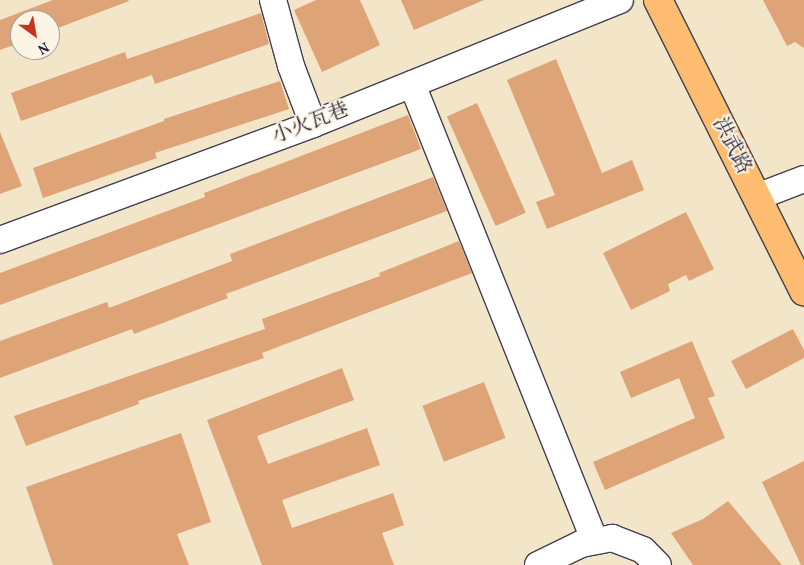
<!DOCTYPE html>
<html>
<head>
<meta charset="utf-8">
<style>
  body { margin:0 }
  #map { position:relative; width:804px; height:565px; overflow:hidden; background:#f2e5c8; font-family:Vollkorn,"Noto Serif SC",serif }
  div>[style] { position:absolute }
  [style*='--x'] { left:calc(var(--x)*1px); top:calc(var(--y)*1px); width:calc(var(--w)*1px); rotate:calc(var(--a)*1deg) }
  .building>* { inset:0; background:#dfa378; transform-origin:0 0 }
  .roads { filter:drop-shadow(1px 0 #413f50) drop-shadow(-1px 0 #413f50) drop-shadow(0 1px #413f50) drop-shadow(0 -1px #413f50) }
  .minor>* { height:26px; margin:-13px; padding:0 13px; transform-origin:13px; border-radius:13px; background:#fff }
  .major>* { height:28px; margin:-14px; padding:0 14px; transform-origin:14px; border-radius:14px; background:#febc70 }
  span { translate:-50% -50%; white-space:nowrap; text-align:center; line-height:1.15; -webkit-text-stroke:4px #fcf5e5; paint-order:stroke }
  .street-label { font-size:20px; color:#22223b }
  .north { position:absolute; left:10px; top:10px; width:50px; height:50px; box-sizing:border-box; background:#fcf5e5; border:1px solid #a5a1a1; border-radius:50%; rotate:148deg; font-size:14px; font-weight:700; line-height:20px; text-align:center; color:#22223b }
  .north::after { content:''; display:block; margin:auto; width:18px; height:22px; background:#c8321e; clip-path:polygon(50% 0,100% 100%,50% 72%,0 100%) }
</style>
</head>
<body>
<div id="map">
  <div class="building">
    <div style="clip-path:polygon(53px 0,128px 0,129px 1px,50px 31px,50px 20px,20px 20px,20px 43px,0 50px,0 20px)"></div>
    <div style="clip-path:polygon(316px 0,360px 0,380px 45px,322px 72px,294px 10px)"></div>
    <div style="clip-path:polygon(401px 0,484px 0,414px 30px)"></div>
    <div style="clip-path:polygon(763px 0,804px 0,804px 48px,795px 42px,787px 46px)"></div>
    <div style="clip-path:polygon(261px 13px,269px 44px,155px 84px,152px 75px,21px 121px,11px 93px,125px 52px,127px 59px)"></div>
    <div style="clip-path:polygon(556px 59px,602px 173px,632px 160px,644px 190px,547px 229px,536px 202px,555px 195px,507px 80px)"></div>
    <div style="clip-path:polygon(280px 81px,289px 109px,155px 153px,157px 158px,43px 198px,33px 168px,164px 121px,164px 119px)"></div>
    <div style="left:477px;top:103px;width:120px;height:33px;rotate:66deg"></div>
    <div style="clip-path:polygon(408px 115px,421px 149px,0 305px,0 273px,205px 197px,204px 193px)"></div>
    <div style="clip-path:polygon(0 132px,22px 186px,0 194px)"></div>
    <div style="clip-path:polygon(433px 177px,447px 211px,226px 294px,228px 298px,134px 334px,132px 329px,0 378px,0 341px,107px 302px,109px 308px,232px 261px,230px 254px)"></div>
    <div style="clip-path:polygon(686px 212px,714px 269px,689px 281px,686px 275px,668px 284px,670px 291px,631px 310px,603px 253px)"></div>
    <div style="clip-path:polygon(459px 241px,472px 273px,262px 353px,264px 358px,138px 401px,139px 404px,26px 446px,14px 416px,265px 329px,262px 319px,380px 276px,379px 273px)"></div>
    <div style="clip-path:polygon(793px 329px,804px 350px,804px 358px,746px 389px,731px 361px)"></div>
    <div style="clip-path:polygon(692px 341px,715px 396px,708px 398px,725px 438px,605px 490px,593px 462px,695px 418px,679px 378px,631px 398px,620px 372px)"></div>
    <div style="clip-path:polygon(342px 368px,354px 400px,257px 436px,268px 464px,367px 428px,380px 465px,282px 500px,292px 528px,393px 493px,404px 525px,382px 533px,394px 565px,262px 565px,207px 420px)"></div>
    <div style="left:484px;top:382px;width:60px;height:66px;rotate:69deg"></div>
    <div style="clip-path:polygon(181px 433px,211px 522px,177px 534px,189px 565px,53px 565px,26px 487px)"></div>
    <div style="clip-path:polygon(804px 461px,804px 565px,801px 565px,762px 482px)"></div>
    <div style="clip-path:polygon(728px 501px,782px 565px,693px 565px,671px 533px,703px 519px)"></div>
  </div>
  <div class="roads">
    <div class="minor">
      <div style="--x:273;--y:0;--w:68;--a:74.7"></div>
      <div style="--x:291;--y:66;--w:62;--a:69.2"></div>
      <div style="--x:412;--y:84;--w:492;--a:68.2"></div>
      <div style="--x:757;--y:197;--w:50;--a:-21"></div>
      <div style="--x:0;--y:240;--w:334;--a:-20.3"></div>
      <div style="--x:313;--y:124;--w:331;--a:-22"></div>
      <div style="--x:538;--y:565;--w:48;--a:-26"></div>
      <div style="--x:581;--y:544;--w:32;--a:-11"></div>
      <div style="--x:612;--y:538;--w:33;--a:21"></div>
      <div style="--x:643;--y:550;--w:21;--a:45"></div>
    </div>
    <div class="major">
      <div style="--x:658;--y:0;--w:326;--a:63.4"></div>
    </div>
  </div>
  <div class="street-label">
    <span style="left:311px;top:124px;rotate:-21deg">小火瓦巷</span>
    <span style="left:731px;top:146px;rotate:63deg">洪武路</span>
  </div>
  <div class="north">N</div>
</div>
</body>
</html>
